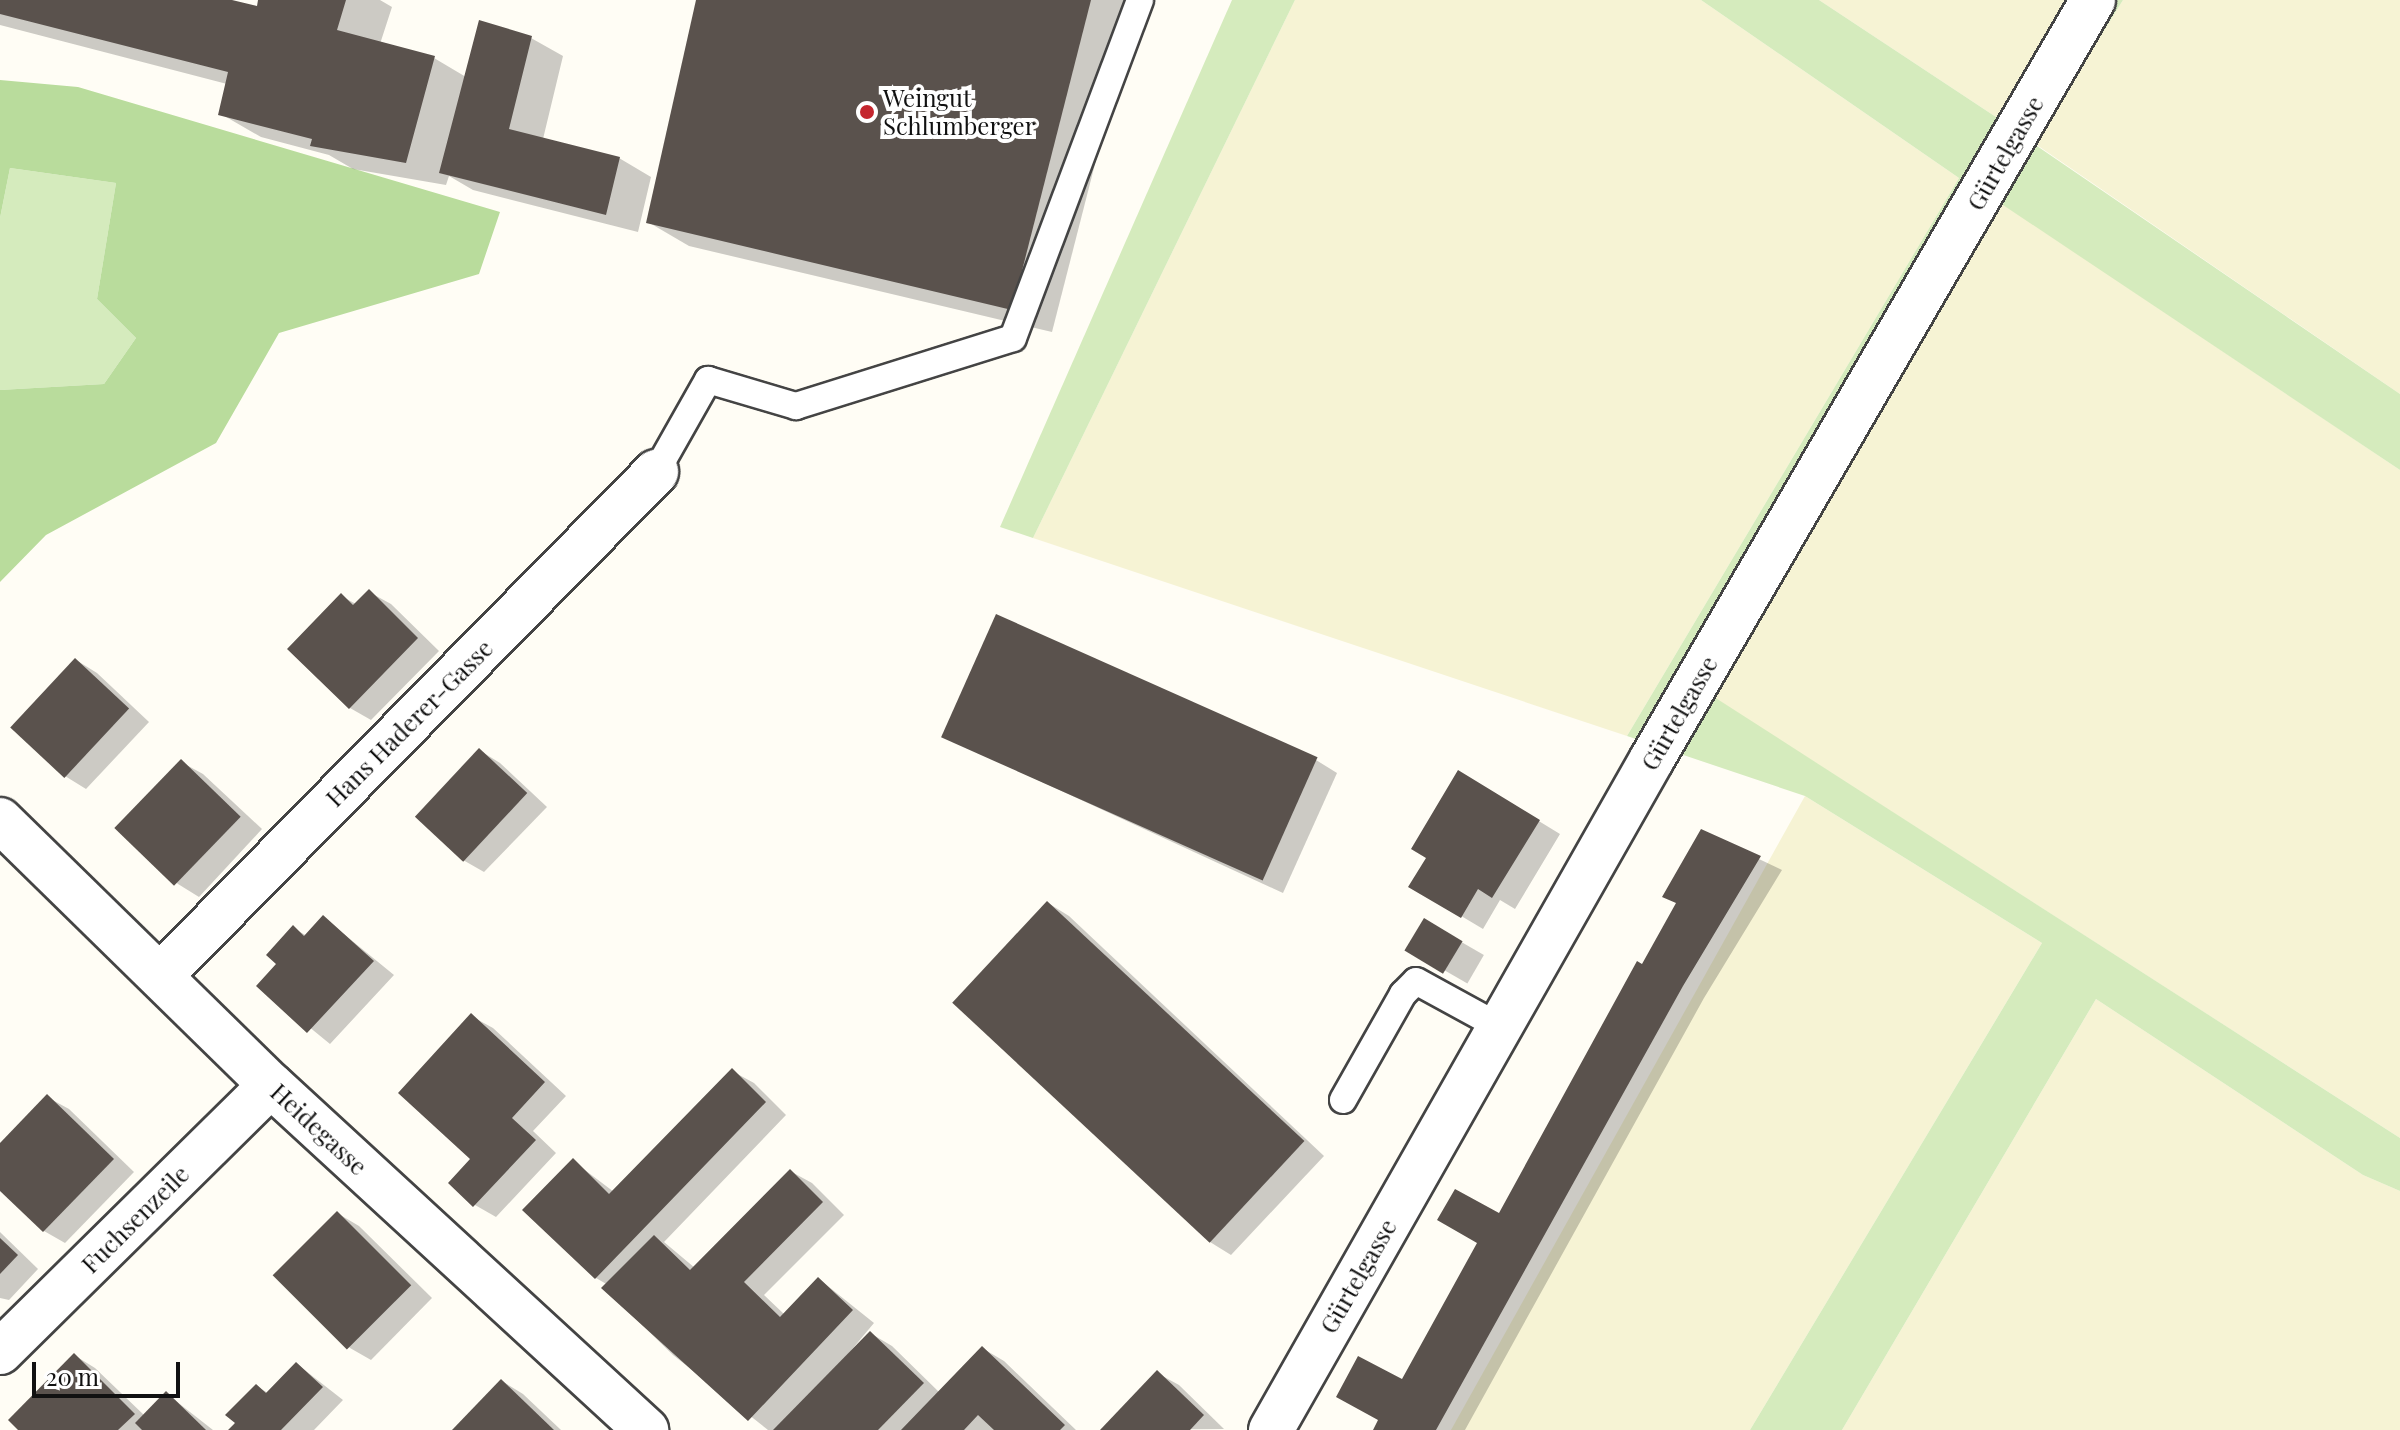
<!DOCTYPE html>
<html>
<head>
<meta charset="utf-8">
<style>
  body { margin:0 }
  #map { position:relative; width:2400px; height:1430px; overflow:hidden; background:#fffdf5; font-family:"Playfair Display",serif }
  div>[style] { position:absolute }
  [style*='--x'] { left:calc(var(--x)*1px); top:calc(var(--y)*1px); width:calc(var(--w)*1px); rotate:calc(var(--a)*1deg) }
  .farmland>* { inset:0; background:#f6f3d4 }
  .green>* { inset:0; background:#d5ebbd }
  .forest>* { inset:0; background:#b9dc9c }
  .shadow>* { inset:0; background:#0003; transform-origin:0 0 }
  .building>* { inset:0; background:#5a524d; transform-origin:0 0 }
  .roads { filter:drop-shadow(2px 0 #444) drop-shadow(-2px 0 #444) drop-shadow(0 2px #444) drop-shadow(0 -2px #444) }
  .service>* { height:26px; margin:-13px; padding:0 13px; transform-origin:13px; border-radius:13px; background:#fff }
  .minor>* { height:44px; margin:-22px; padding:0 22px; transform-origin:22px; border-radius:22px; background:#fff }
  .dots>* { width:22px; height:22px; translate:-50% -50%; box-sizing:border-box; border:4px solid #fff; border-radius:50% }
  span { translate:-50% -50%; white-space:nowrap; text-align:center; line-height:1.15; -webkit-text-stroke:8px #fff; paint-order:stroke }
  .poi-label { font-size:24px; color:#111 }
  .left { translate:0 -50%; text-align:left }
  .street-label { font-size:24px; color:#111 }
  .scale { position:absolute; left:32px; top:1362px; width:148px; height:36px; box-sizing:border-box; border:4px solid #111; border-top:0; padding-left:10px; font-size:24px; line-height:28px; white-space:nowrap; color:#111; -webkit-text-stroke:6px #fff; paint-order:stroke }
</style>
</head>
<body>
<div id="map">
  <div class="farmland">
    <div style="clip-path:polygon(1295px 0,1701px 0,1959px 178px,1627px 736px,1033px 538px)"></div>
    <div style="clip-path:polygon(1819px 0,2071px 0,1999px 119px)"></div>
    <div style="clip-path:polygon(2123px 0,2400px 0,2400px 394px,2034px 143px)"></div>
    <div style="clip-path:polygon(2000px 202px,2400px 470px,2400px 1138px,1710px 695px)"></div>
    <div style="clip-path:polygon(1805px 796px,2042px 943px,1750px 1430px,1451px 1430px)"></div>
    <div style="clip-path:polygon(2096px 999px,2363px 1175px,2400px 1191px,2400px 1430px,1842px 1430px)"></div>
  </div>
  <div class="green">
    <div style="clip-path:polygon(1232px 0,1295px 0,1033px 538px,1000px 527px)"></div>
    <div style="clip-path:polygon(1701px 0,1819px 0,1999px 119px,2071px 0,2123px 0,2034px 144px,2400px 394px,2400px 470px,2000px 203px,1711px 695px,2400px 1138px,2400px 1191px,2363px 1175px,2096px 999px,1842px 1430px,1750px 1430px,2042px 943px,1805px 796px,1627px 736px,1959px 178px)"></div>
    <div style="clip-path:polygon(10px 168px,116px 183px,97px 299px,136px 338px,104px 384px,0 390px,0 218px)"></div>
  </div>
  <div class="forest">
    <div style="clip-path:polygon(0 80px,78px 87px,500px 212px,479px 274px,279px 333px,216px 443px,46px 535px,0 582px,0 390px,104px 384px,136px 338px,97px 299px,116px 183px,10px 168px,0 218px)"></div>
  </div>
  <div class="shadow">
    <div style="clip-path:polygon(0 0,224px 0,259px 8px,260px 0,380px 0,392px 7px,380px 44px,434px 58px,466px 77px,531px 38px,563px 56px,543px 139px,619px 158px,651px 177px,638px 232px,473px 190px,449px 176px,446px 185px,353px 169px,329px 155px,261px 137px,221px 114px,227px 84px,0 25px)"></div>
    <div style="clip-path:polygon(698px 0,1137px 0,1052px 332px,689px 246px,648px 222px)"></div>
    <div style="clip-path:polygon(369px 592px,391px 604px,439px 651px,371px 720px,350px 708px,341px 596px,356px 604px)"></div>
    <div style="clip-path:polygon(76px 660px,97px 673px,149px 722px,86px 789px,65px 776px)"></div>
    <div style="clip-path:polygon(942px 736px,1316px 760px,1337px 773px,1283px 893px)"></div>
    <div style="clip-path:polygon(479px 750px,500px 763px,547px 807px,484px 872px,463px 860px)"></div>
    <div style="clip-path:polygon(181px 762px,203px 774px,262px 829px,199px 897px,178px 884px,119px 829px)"></div>
    <div style="clip-path:polygon(1480px 785px,1560px 834px,1515px 909px,1500px 900px,1483px 929px,1411px 886px)"></div>
    <div style="clip-path:polygon(1702px 832px,1782px 870px,1704px 998px,1465px 1430px,1375px 1430px,1678px 904px)"></div>
    <div style="clip-path:polygon(1048px 903px,1069px 916px,1324px 1156px,1231px 1255px,1210px 1242px)"></div>
    <div style="clip-path:polygon(323px 917px,394px 975px,330px 1044px,259px 986px,279px 964px,293px 928px,307px 936px)"></div>
    <div style="left:1425px;top:921px;width:68px;height:33px;rotate:30deg"></div>
    <div style="clip-path:polygon(471px 1016px,493px 1028px,566px 1096px,533px 1131px,556px 1153px,496px 1217px,475px 1205px)"></div>
    <div style="clip-path:polygon(732px 1071px,754px 1083px,786px 1115px,664px 1242px,695px 1268px,790px 1171px,812px 1183px,844px 1215px,764px 1295px,785px 1315px,819px 1279px,874px 1323px,838px 1366px,870px 1333px,892px 1346px,940px 1393px,982px 1348px,1004px 1361px,1076px 1430px,768px 1430px,673px 1355px,604px 1288px,608px 1285px,596px 1278px,573px 1161px,614px 1192px)"></div>
    <div style="clip-path:polygon(47px 1097px,69px 1109px,134px 1172px,65px 1243px,44px 1231px,0 1189px,0 1146px)"></div>
    <div style="clip-path:polygon(337px 1213px,359px 1226px,432px 1298px,371px 1360px,350px 1348px,276px 1276px)"></div>
    <div style="clip-path:polygon(0 1232px,38px 1269px,9px 1300px,0 1298px)"></div>
    <div style="clip-path:polygon(74px 1355px,95px 1368px,145px 1416px,167px 1394px,213px 1430px,21px 1430px)"></div>
    <div style="clip-path:polygon(297px 1364px,343px 1400px,314px 1430px,231px 1430px,256px 1386px,268px 1393px)"></div>
    <div style="clip-path:polygon(1157px 1373px,1179px 1385px,1224px 1429px,1103px 1430px)"></div>
    <div style="clip-path:polygon(502px 1381px,523px 1394px,561px 1430px,454px 1430px)"></div>
  </div>
  <div class="building">
    <div style="clip-path:polygon(0 0,232px 0,257px 6px,258px 0,346px 0,337px 30px,435px 56px,406px 163px,310px 146px,312px 139px,218px 115px,228px 72px,0 14px)"></div>
    <div style="clip-path:polygon(696px 0,1091px 0,1012px 310px,646px 223px)"></div>
    <div style="clip-path:polygon(479px 20px,532px 36px,509px 129px,620px 157px,606px 215px,439px 173px)"></div>
    <div style="clip-path:polygon(369px 589px,418px 638px,349px 709px,287px 649px,341px 593px,353px 605px)"></div>
    <div style="left:996px;top:614px;width:352px;height:135px;rotate:24deg"></div>
    <div style="left:75px;top:658px;width:74px;height:95px;rotate:43deg"></div>
    <div style="left:479px;top:748px;width:66px;height:94px;rotate:43deg"></div>
    <div style="left:181px;top:759px;width:83px;height:96px;rotate:44deg"></div>
    <div style="clip-path:polygon(1458px 770px,1540px 820px,1492px 898px,1478px 889px,1461px 918px,1408px 887px,1426px 858px,1411px 849px)"></div>
    <div style="clip-path:polygon(1701px 829px,1761px 856px,1683px 986px,1436px 1430px,1373px 1430px,1378px 1420px,1336px 1397px,1358px 1356px,1402px 1379px,1477px 1243px,1437px 1220px,1455px 1189px,1499px 1213px,1637px 961px,1642px 964px,1676px 903px,1662px 897px)"></div>
    <div style="left:1047px;top:901px;width:352px;height:139px;rotate:43deg"></div>
    <div style="clip-path:polygon(323px 915px,374px 961px,307px 1033px,256px 986px,276px 964px,266px 955px,293px 925px,304px 936px)"></div>
    <div style="left:1424px;top:918px;width:45px;height:38px;rotate:31deg"></div>
    <div style="clip-path:polygon(471px 1013px,545px 1082px,512px 1118px,536px 1140px,473px 1207px,448px 1183px,470px 1159px,398px 1093px)"></div>
    <div style="clip-path:polygon(732px 1068px,766px 1102px,595px 1279px,522px 1210px,573px 1158px,609px 1194px)"></div>
    <div style="clip-path:polygon(47px 1094px,114px 1159px,43px 1232px,0 1191px,0 1143px)"></div>
    <div style="clip-path:polygon(790px 1169px,823px 1202px,744px 1282px,780px 1317px,818px 1277px,853px 1310px,748px 1421px,601px 1288px,654px 1235px,690px 1270px)"></div>
    <div style="left:337px;top:1211px;width:105px;height:91px;rotate:45deg"></div>
    <div style="clip-path:polygon(0 1238px,18px 1255px,0 1274px)"></div>
    <div style="clip-path:polygon(870px 1331px,924px 1383px,878px 1430px,773px 1430px)"></div>
    <div style="clip-path:polygon(982px 1346px,1065px 1425px,1060px 1430px,994px 1430px,978px 1415px,964px 1430px,901px 1430px)"></div>
    <div style="clip-path:polygon(74px 1353px,135px 1414px,118px 1430px,18px 1430px,8px 1420px)"></div>
    <div style="clip-path:polygon(296px 1362px,323px 1387px,281px 1430px,228px 1430px,235px 1423px,225px 1415px,256px 1384px,266px 1393px)"></div>
    <div style="clip-path:polygon(1157px 1370px,1204px 1415px,1190px 1430px,1100px 1430px)"></div>
    <div style="clip-path:polygon(501px 1379px,554px 1430px,452px 1430px)"></div>
    <div style="clip-path:polygon(166px 1391px,206px 1430px,142px 1430px,135px 1423px)"></div>
  </div>
  <div class="roads">
    <div class="service">
      <div style="--x:656;--y:472;--w:106;--a:-60.5"></div>
      <div style="--x:708;--y:380;--w:92;--a:16.5"></div>
      <div style="--x:796;--y:406;--w:227;--a:-17.4"></div>
      <div style="--x:1013;--y:338;--w:361;--a:-69.4"></div>
      <div style="--x:1343;--y:1100;--w:122;--a:-60.5"></div>
      <div style="--x:1403;--y:994;--w:18;--a:-45"></div>
      <div style="--x:1416;--y:981;--w:96;--a:28.7"></div>
    </div>
    <div class="minor">
      <div style="--x:0;--y:820;--w:379;--a:44.4"></div>
      <div style="--x:271;--y:1085;--w:510;--a:42.61"></div>
      <div style="--x:161;--y:975;--w:706;--a:-45.46"></div>
      <div style="--x:0;--y:1352;--w:380;--a:-44.6"></div>
      <div style="--x:1271;--y:1430;--w:772;--a:-60.41"></div>
      <div style="--x:1652;--y:759;--w:878;--a:-59.84"></div>
    </div>
  </div>
  <div class="dots">
    <div style="left:867px;top:112px;background:#c4262e"></div>
  </div>
  <div class="poi-label">
    <span class="left" style="left:883px;top:112px">Weingut<br>Schlumberger</span>
  </div>
  <div class="street-label">
    <span style="left:2005px;top:153px;rotate:-60deg">Gürtelgasse</span>
    <span style="left:1679px;top:713px;rotate:-60deg">Gürtelgasse</span>
    <span style="left:409px;top:723px;rotate:-45deg">Hans Haderer-Gasse</span>
    <span style="left:319px;top:1129px;rotate:43deg">Heidegasse</span>
    <span style="left:135px;top:1219px;rotate:-45deg">Fuchsenzeile</span>
    <span style="left:1358px;top:1276px;rotate:-60deg">Gürtelgasse</span>
  </div>
  <div class="scale">20 m</div>
</div>
</body>
</html>
